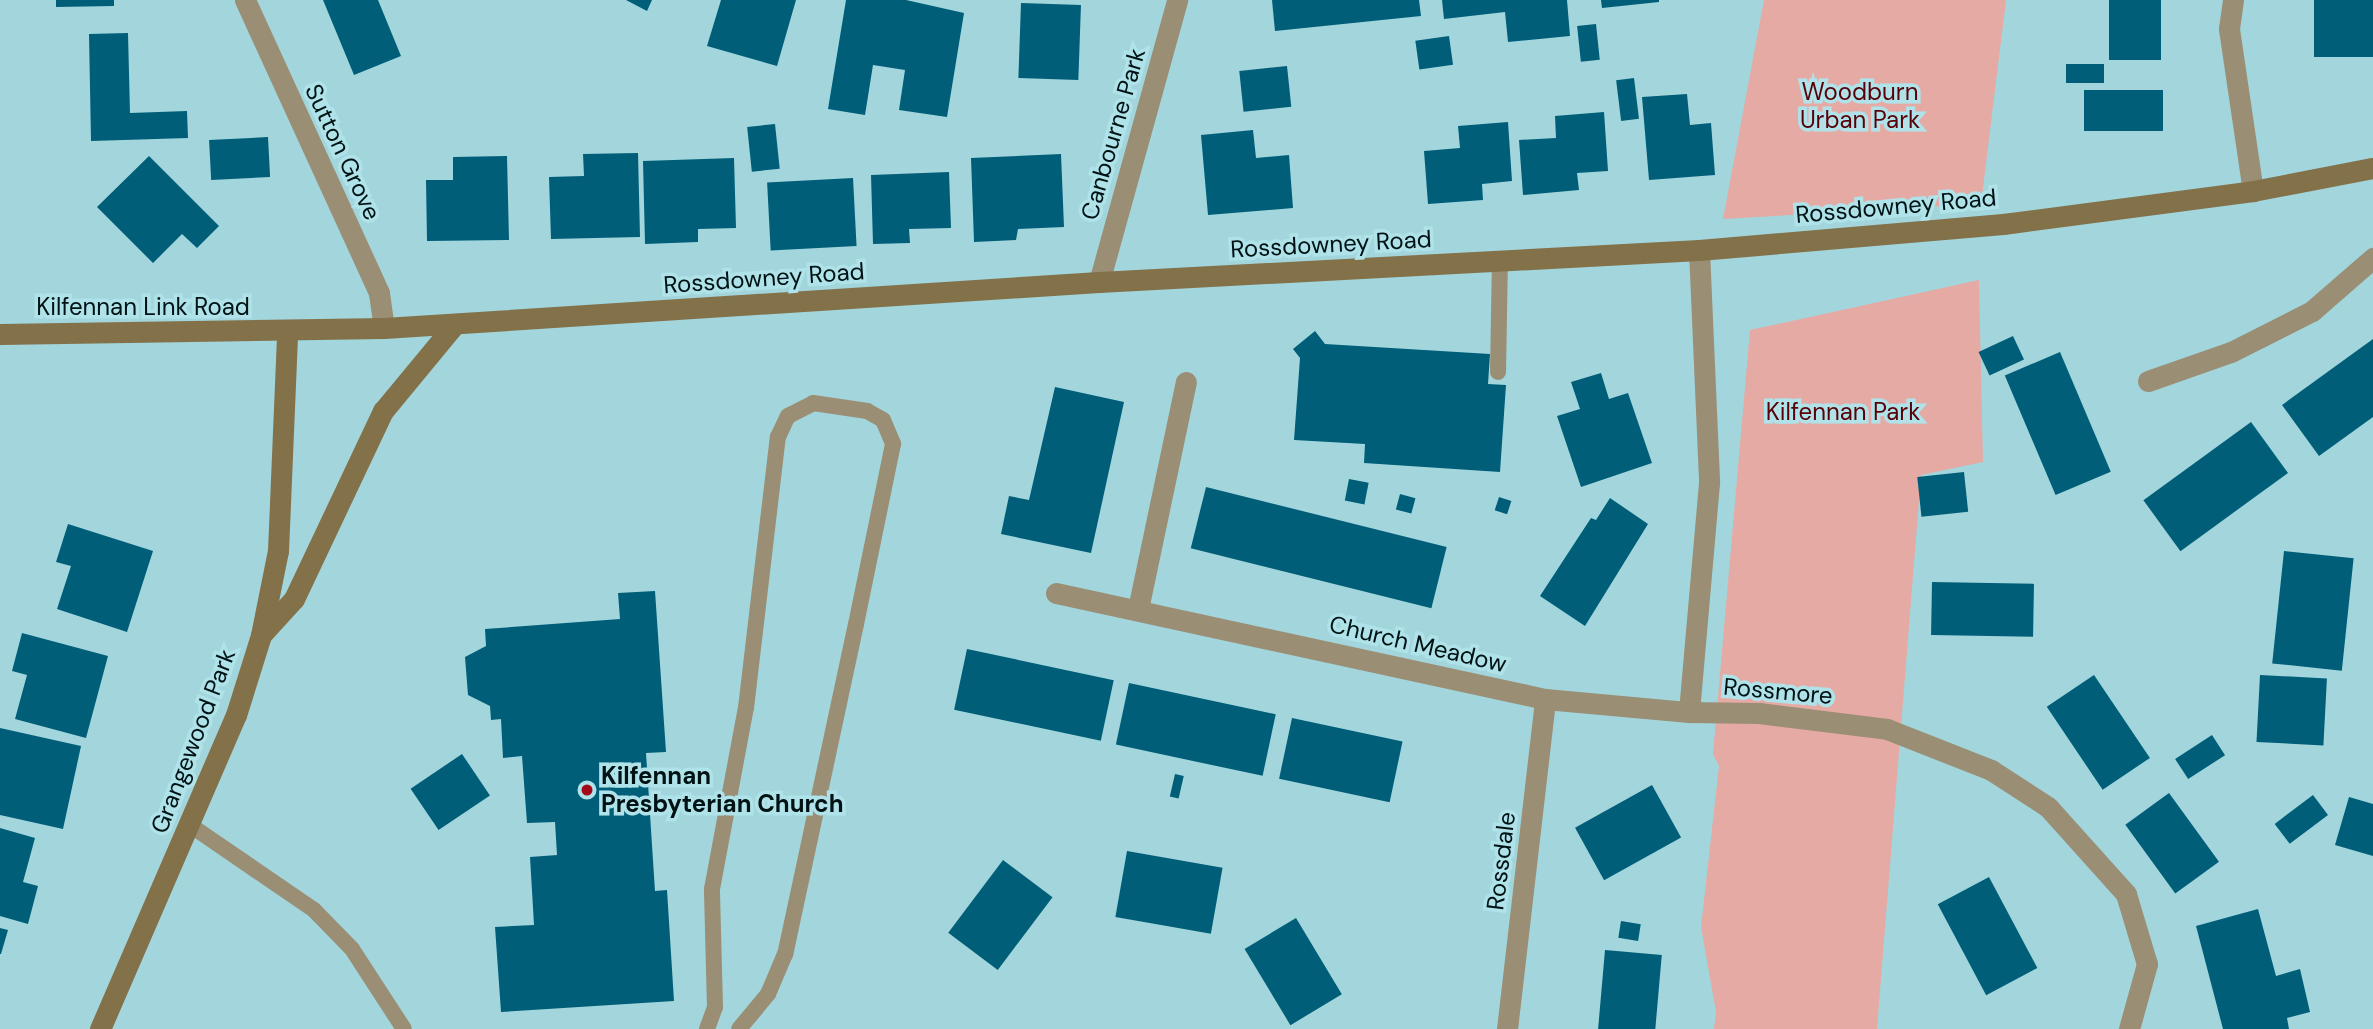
<!DOCTYPE html>
<html>
<head>
<meta charset="utf-8">
<style>
  body { margin:0 }
  #map { position:relative; width:2373px; height:1029px; overflow:hidden; background:#a2d6dc; font-family:"DM Sans",sans-serif }
  div>[style] { position:absolute }
  [style*='--x'] { left:calc(var(--x)*1px); top:calc(var(--y)*1px); width:calc(var(--w)*1px); rotate:calc(var(--a)*1deg) }
  .green>* { inset:0; background:#e5aaa4 }
  .building>* { inset:0; background:#005e79; transform-origin:0 0 }
  .lane>* { height:16px; margin:-8px; padding:0 8px; transform-origin:8px; border-radius:8px; background:#9a8e75 }
  .street>* { height:21px; margin:-10.5px; padding:0 10.5px; transform-origin:10.5px; border-radius:10.5px; background:#9a8e75 }
  .secondary>* { height:21px; margin:-10.5px; padding:0 10.5px; transform-origin:10.5px; border-radius:10.5px; background:#83714a }
  .dots>* { width:19px; height:19px; translate:-50% -50%; box-sizing:border-box; border:4px solid #afe3e9; border-radius:50% }
  span { translate:-50% -50%; white-space:nowrap; text-align:center; line-height:1.15; -webkit-text-stroke:7px #afe3e9; paint-order:stroke }
  .park-label { font-size:24px; color:#580108 }
  .street-label { font-size:24px; color:#011214 }
  .poi-label { font-size:24px; color:#011214; font-weight:700 }
  .left { translate:0 -50%; text-align:left }
</style>
</head>
<body>
<div id="map">
  <div class="green">
    <div style="clip-path:polygon(1764px 0,2006px 0,1981px 204px,1723px 219px)"></div>
    <div style="clip-path:polygon(1979px 280px,1983px 462px,1921px 475px,1877px 1029px,1714px 1029px,1716px 1012px,1701px 927px,1719px 766px,1713px 754px,1750px 330px)"></div>
  </div>
  <div class="building">
    <div style="clip-path:polygon(56px 0,114px 0,114px 6px,56px 7px)"></div>
    <div style="clip-path:polygon(323px 0,378px 0,401px 56px,354px 75px)"></div>
    <div style="clip-path:polygon(626px 0,652px 0,647px 11px)"></div>
    <div style="clip-path:polygon(721px 0,796px 0,777px 66px,707px 46px)"></div>
    <div style="clip-path:polygon(846px 0,906px 0,964px 13px,947px 117px,899px 110px,905px 70px,873px 65px,865px 115px,828px 109px)"></div>
    <div style="clip-path:polygon(1272px 0,1419px 0,1421px 16px,1275px 31px)"></div>
    <div style="clip-path:polygon(1442px 0,1567px 0,1570px 36px,1508px 42px,1505px 12px,1444px 19px)"></div>
    <div style="clip-path:polygon(1601px 0,1659px 0,1659px 2px,1602px 8px)"></div>
    <div style="left:2109px;top:0;width:52px;height:60px"></div>
    <div style="left:2314px;top:0;width:59px;height:57px"></div>
    <div style="left:1021px;top:3px;width:60px;height:75px;rotate:2deg"></div>
    <div style="left:1596px;top:24px;width:36px;height:19px;rotate:84deg"></div>
    <div style="clip-path:polygon(128px 33px,130px 113px,187px 111px,188px 138px,91px 141px,89px 34px)"></div>
    <div style="left:1449px;top:36px;width:29px;height:34px;rotate:82deg"></div>
    <div style="left:2104px;top:64px;width:19px;height:38px;rotate:90deg"></div>
    <div style="left:1287px;top:66px;width:41px;height:48px;rotate:84deg"></div>
    <div style="left:1634px;top:78px;width:41px;height:18px;rotate:83deg"></div>
    <div style="left:2163px;top:90px;width:41px;height:79px;rotate:90deg"></div>
    <div style="clip-path:polygon(1687px 94px,1690px 125px,1711px 123px,1715px 175px,1649px 180px,1642px 97px)"></div>
    <div style="clip-path:polygon(1604px 112px,1608px 171px,1577px 173px,1579px 190px,1523px 195px,1519px 140px,1556px 138px,1555px 116px)"></div>
    <div style="clip-path:polygon(1508px 122px,1512px 181px,1482px 184px,1483px 200px,1428px 204px,1424px 151px,1460px 148px,1458px 126px)"></div>
    <div style="left:775px;top:124px;width:45px;height:28px;rotate:84deg"></div>
    <div style="clip-path:polygon(1253px 130px,1256px 158px,1289px 155px,1293px 208px,1208px 215px,1201px 135px)"></div>
    <div style="left:268px;top:137px;width:40px;height:59px;rotate:87deg"></div>
    <div style="clip-path:polygon(638px 153px,640px 237px,551px 239px,549px 177px,584px 176px,583px 154px)"></div>
    <div style="clip-path:polygon(1061px 154px,1064px 227px,1018px 229px,1016px 240px,974px 242px,971px 158px)"></div>
    <div style="clip-path:polygon(149px 156px,219px 226px,197px 248px,182px 234px,153px 263px,97px 207px)"></div>
    <div style="clip-path:polygon(507px 156px,509px 240px,427px 241px,426px 180px,453px 180px,453px 157px)"></div>
    <div style="clip-path:polygon(734px 158px,736px 228px,698px 229px,698px 242px,645px 244px,643px 161px)"></div>
    <div style="clip-path:polygon(949px 172px,951px 228px,909px 229px,910px 243px,873px 244px,871px 175px)"></div>
    <div style="left:853px;top:178px;width:68px;height:86px;rotate:87deg"></div>
    <div style="clip-path:polygon(1315px 331px,1325px 344px,1490px 354px,1488px 384px,1506px 385px,1500px 472px,1364px 463px,1365px 444px,1294px 440px,1300px 358px,1293px 349px)"></div>
    <div style="left:2013px;top:336px;width:26px;height:38px;rotate:65deg"></div>
    <div style="clip-path:polygon(2373px 339px,2373px 417px,2319px 456px,2282px 405px)"></div>
    <div style="left:2060px;top:352px;width:130px;height:60px;rotate:67deg"></div>
    <div style="clip-path:polygon(1601px 373px,1609px 399px,1628px 393px,1652px 463px,1581px 487px,1557px 416px,1580px 409px,1571px 382px)"></div>
    <div style="clip-path:polygon(1055px 387px,1124px 402px,1091px 553px,1001px 534px,1009px 496px,1029px 500px)"></div>
    <div style="left:2251px;top:422px;width:63px;height:133px;rotate:54deg"></div>
    <div style="left:1964px;top:472px;width:40px;height:47px;rotate:84deg"></div>
    <div style="left:1349px;top:479px;width:20px;height:22px;rotate:11deg"></div>
    <div style="left:1206px;top:487px;width:248px;height:63px;rotate:14deg"></div>
    <div style="left:1400px;top:494px;width:16px;height:16px;rotate:15deg"></div>
    <div style="left:1499px;top:497px;width:13px;height:14px;rotate:18deg"></div>
    <div style="clip-path:polygon(1610px 498px,1648px 524px,1585px 626px,1540px 596px,1591px 518px,1596px 520px)"></div>
    <div style="clip-path:polygon(68px 524px,153px 551px,127px 632px,57px 609px,71px 566px,56px 562px)"></div>
    <div style="left:2284px;top:551px;width:70px;height:113px;rotate:6deg"></div>
    <div style="left:1932px;top:582px;width:102px;height:53px;rotate:1deg"></div>
    <div style="clip-path:polygon(655px 591px,666px 752px,646px 753px,655px 891px,667px 890px,674px 1001px,501px 1012px,495px 927px,534px 925px,530px 857px,557px 855px,555px 822px,527px 823px,522px 756px,503px 758px,501px 719px,491px 720px,490px 706px,468px 695px,465px 657px,486px 646px,485px 629px,620px 619px,618px 593px)"></div>
    <div style="clip-path:polygon(22px 633px,108px 656px,86px 738px,15px 719px,27px 675px,12px 671px)"></div>
    <div style="left:967px;top:649px;width:150px;height:62px;rotate:12deg"></div>
    <div style="left:2094px;top:675px;width:100px;height:57px;rotate:56deg"></div>
    <div style="left:2260px;top:675px;width:67px;height:67px;rotate:3deg"></div>
    <div style="left:1129px;top:683px;width:150px;height:63px;rotate:12deg"></div>
    <div style="left:1292px;top:718px;width:113px;height:62px;rotate:12deg"></div>
    <div style="clip-path:polygon(0 728px,81px 746px,63px 829px,0 815px)"></div>
    <div style="left:2212px;top:735px;width:24px;height:44px;rotate:57deg"></div>
    <div style="left:462px;top:754px;width:50px;height:62px;rotate:56deg"></div>
    <div style="left:1175px;top:774px;width:9px;height:23px;rotate:13deg"></div>
    <div style="left:1652px;top:785px;width:60px;height:88px;rotate:61deg"></div>
    <div style="left:2169px;top:793px;width:85px;height:54px;rotate:54deg"></div>
    <div style="left:2313px;top:795px;width:25px;height:48px;rotate:53deg"></div>
    <div style="clip-path:polygon(2349px 797px,2373px 804px,2373px 856px,2335px 845px)"></div>
    <div style="clip-path:polygon(0 828px,35px 838px,23px 882px,38px 886px,28px 924px,0 916px)"></div>
    <div style="left:1127px;top:851px;width:97px;height:67px;rotate:10deg"></div>
    <div style="left:1003px;top:860px;width:62px;height:91px;rotate:37deg"></div>
    <div style="left:1989px;top:877px;width:103px;height:58px;rotate:62deg"></div>
    <div style="clip-path:polygon(2258px 909px,2276px 976px,2300px 969px,2310px 1012px,2287px 1018px,2289px 1029px,2223px 1029px,2196px 926px)"></div>
    <div style="left:1296px;top:918px;width:89px;height:60px;rotate:59deg"></div>
    <div style="left:1621px;top:921px;width:20px;height:17px;rotate:9deg"></div>
    <div style="clip-path:polygon(0 928px,8px 930px,1px 954px,0 954px)"></div>
    <div style="left:1605px;top:950px;width:57px;height:80px;rotate:5deg"></div>
  </div>
  <div class="lane">
    <div style="--x:1498;--y:372;--w:111;--a:-89"></div>
    <div style="--x:190;--y:825;--w:150;--a:34.4"></div>
    <div style="--x:314;--y:910;--w:54;--a:45.7"></div>
    <div style="--x:352;--y:949;--w:95;--a:57"></div>
    <div style="--x:707;--y:1029;--w:23;--a:-70"></div>
    <div style="--x:715;--y:1007;--w:118;--a:-91.5"></div>
    <div style="--x:712;--y:889;--w:184;--a:-79.4"></div>
    <div style="--x:746;--y:708;--w:273;--a:-83.3"></div>
    <div style="--x:778;--y:437;--w:23;--a:-65"></div>
    <div style="--x:788;--y:416;--w:28;--a:-27"></div>
    <div style="--x:813;--y:403;--w:55;--a:8.4"></div>
    <div style="--x:867;--y:411;--w:18;--a:29"></div>
    <div style="--x:883;--y:420;--w:26;--a:67"></div>
    <div style="--x:893;--y:444;--w:184;--a:101.6"></div>
    <div style="--x:856;--y:624;--w:338;--a:102.1"></div>
    <div style="--x:785;--y:954;--w:43;--a:113"></div>
    <div style="--x:768;--y:994;--w:45;--a:129.6"></div>
  </div>
  <div class="street">
    <div style="--x:245;--y:0;--w:322;--a:65.4"></div>
    <div style="--x:379;--y:293;--w:35;--a:82"></div>
    <div style="--x:2233;--y:0;--w:29;--a:98"></div>
    <div style="--x:2229;--y:29;--w:164;--a:81.6"></div>
    <div style="--x:1699;--y:250;--w:233;--a:87.5"></div>
    <div style="--x:1709;--y:483;--w:230;--a:95"></div>
    <div style="--x:1689;--y:712;--w:70;--a:0.8"></div>
    <div style="--x:1759;--y:713;--w:129;--a:7.1"></div>
    <div style="--x:1887;--y:729;--w:112;--a:21.5"></div>
    <div style="--x:1991;--y:770;--w:68;--a:33"></div>
    <div style="--x:2048;--y:807;--w:117;--a:48.1"></div>
    <div style="--x:2126;--y:894;--w:73;--a:73.3"></div>
    <div style="--x:2147;--y:964;--w:67;--a:105.5"></div>
    <div style="--x:1099;--y:282;--w:293;--a:-74.5"></div>
    <div style="--x:2148;--y:381;--w:88;--a:-19.3"></div>
    <div style="--x:2231;--y:352;--w:91;--a:-26.8"></div>
    <div style="--x:2312;--y:311;--w:81;--a:-41"></div>
    <div style="--x:1056;--y:593;--w:500;--a:12.23"></div>
    <div style="--x:1545;--y:699;--w:145;--a:5.2"></div>
    <div style="--x:1138;--y:609;--w:232;--a:-78.1"></div>
    <div style="--x:1507;--y:1029;--w:332;--a:-83.4"></div>
  </div>
  <div class="secondary">
    <div style="--x:0;--y:334;--w:384;--a:-0.9"></div>
    <div style="--x:384;--y:328;--w:716;--a:-3.68"></div>
    <div style="--x:1099;--y:282;--w:601;--a:-3.05"></div>
    <div style="--x:1699;--y:250;--w:305;--a:-4.9"></div>
    <div style="--x:2003;--y:224;--w:252;--a:-7.5"></div>
    <div style="--x:2253;--y:191;--w:122;--a:-10.9"></div>
    <div style="--x:262;--y:634;--w:47;--a:-47.6"></div>
    <div style="--x:294;--y:599;--w:208;--a:-64.7"></div>
    <div style="--x:383;--y:411;--w:113;--a:-50.4"></div>
    <div style="--x:100;--y:1029;--w:342;--a:-66.6"></div>
    <div style="--x:236;--y:715;--w:84;--a:-72.6"></div>
    <div style="--x:261;--y:635;--w:86;--a:-78.6"></div>
    <div style="--x:278;--y:551;--w:219;--a:-87.6"></div>
  </div>
  <div class="dots">
    <div style="left:587px;top:790px;background:#a40919"></div>
  </div>
  <div class="park-label">
    <span style="left:1860px;top:106px">Woodburn<br>Urban Park</span>
    <span style="left:1843px;top:412px">Kilfennan Park</span>
  </div>
  <div class="street-label">
    <span style="left:1113px;top:134px;rotate:-74deg">Canbourne Park</span>
    <span style="left:343px;top:152px;rotate:65deg">Sutton Grove</span>
    <span style="left:1896px;top:206px;rotate:-5deg">Rossdowney Road</span>
    <span style="left:1331px;top:244px;rotate:-3deg">Rossdowney Road</span>
    <span style="left:764px;top:278px;rotate:-4deg">Rossdowney Road</span>
    <span style="left:143px;top:307px">Kilfennan Link Road</span>
    <span style="left:1418px;top:644px;rotate:13deg">Church Meadow</span>
    <span style="left:1778px;top:691px;rotate:5deg">Rossmore</span>
    <span style="left:193px;top:741px;rotate:-69deg">Grangewood Park</span>
    <span style="left:1501px;top:861px;rotate:-83deg">Rossdale</span>
  </div>
  <div class="poi-label">
    <span class="left" style="left:601px;top:790px">Kilfennan<br>Presbyterian Church</span>
  </div>
</div>
</body>
</html>
